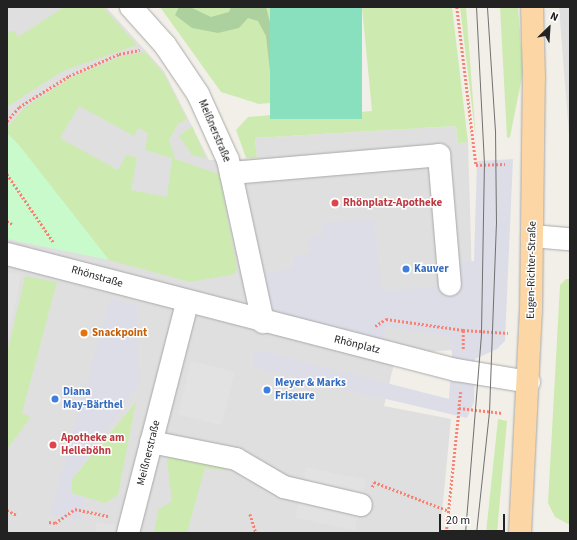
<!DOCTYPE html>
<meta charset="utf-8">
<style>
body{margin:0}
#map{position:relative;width:577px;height:540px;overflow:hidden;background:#f2efe9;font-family:"Source Sans 3",sans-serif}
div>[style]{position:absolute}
.residential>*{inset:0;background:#e0dfdf}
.grass>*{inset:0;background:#cdebb0}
.forest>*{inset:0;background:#add19e}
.park>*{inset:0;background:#c8facc}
.pitch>*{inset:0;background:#88e0be;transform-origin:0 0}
.parking>*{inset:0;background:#e2e2e2;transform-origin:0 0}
.plaza>*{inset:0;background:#dddde8}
.path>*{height:2.5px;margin-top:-1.25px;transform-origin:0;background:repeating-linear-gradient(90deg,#fa8072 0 2px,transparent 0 4px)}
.roads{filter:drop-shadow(0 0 1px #a9a9a9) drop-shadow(0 0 1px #a9a9a9)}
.minor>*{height:22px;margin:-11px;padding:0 11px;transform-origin:11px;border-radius:11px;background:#fff}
.major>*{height:22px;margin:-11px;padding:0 11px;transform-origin:11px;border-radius:11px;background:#fcd6a4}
.tram>*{height:1px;margin:-0.5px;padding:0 0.5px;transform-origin:0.5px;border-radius:0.5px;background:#707070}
.dots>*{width:11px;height:11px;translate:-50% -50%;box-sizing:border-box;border:2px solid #fff;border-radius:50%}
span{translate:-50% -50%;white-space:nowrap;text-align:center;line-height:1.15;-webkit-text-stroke:3px #fff;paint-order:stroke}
.street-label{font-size:11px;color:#222}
.health-label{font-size:11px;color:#be3a42;font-weight:700}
.left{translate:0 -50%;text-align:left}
.shop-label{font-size:11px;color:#366cbe;font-weight:700}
.food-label{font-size:11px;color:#c56008;font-weight:700}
.frame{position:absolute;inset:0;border:8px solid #222;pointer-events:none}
.north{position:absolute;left:529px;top:8px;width:40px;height:40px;-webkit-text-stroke:3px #fff;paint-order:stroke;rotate:25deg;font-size:11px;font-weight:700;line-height:16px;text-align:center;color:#222}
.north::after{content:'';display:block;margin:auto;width:14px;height:18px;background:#222;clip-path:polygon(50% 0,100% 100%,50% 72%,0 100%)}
.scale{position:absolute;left:439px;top:514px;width:66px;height:18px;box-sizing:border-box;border:2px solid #222;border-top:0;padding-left:5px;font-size:12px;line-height:14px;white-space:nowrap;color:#222;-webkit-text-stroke:3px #fff;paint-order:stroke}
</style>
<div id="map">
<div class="residential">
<i style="clip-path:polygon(7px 7px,106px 7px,164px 71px,209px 160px,257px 158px,255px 138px,456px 126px,458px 143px,468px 142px,474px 348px,396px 355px,384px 406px,451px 419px,440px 533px,7px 533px)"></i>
<i style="clip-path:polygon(559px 7px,570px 7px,570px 148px)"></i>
</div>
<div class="grass">
<i style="clip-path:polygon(64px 7px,103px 7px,137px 45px,63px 71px,7px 107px,7px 34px,14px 30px,18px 37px)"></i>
<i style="clip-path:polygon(160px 7px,270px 7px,281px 102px,259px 104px,221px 92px)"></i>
<i style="clip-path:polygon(362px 7px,452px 7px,468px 142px,458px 143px,456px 126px,255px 138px,257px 158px,246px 158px,236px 130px,248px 117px,283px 114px,284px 118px,372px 111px)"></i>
<i style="clip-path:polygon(460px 7px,466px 7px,476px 140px)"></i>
<i style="clip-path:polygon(500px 7px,518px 7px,523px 72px,510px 137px,507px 138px)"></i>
<i style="clip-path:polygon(evenodd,145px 52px,164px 74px,187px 119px,178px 124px,169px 140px,175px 159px,219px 174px,237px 268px,235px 274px,190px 282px,109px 260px,7px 134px,7px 128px,24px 108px,70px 78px,121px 56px,145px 52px,79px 106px,134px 136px,138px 128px,148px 133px,145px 150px,172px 158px,167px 197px,131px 190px,137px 158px,126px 155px,118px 170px,60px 138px,79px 106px)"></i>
<i style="clip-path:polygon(192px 126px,206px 158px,192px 155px,179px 136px)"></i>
<i style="clip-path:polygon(25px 276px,57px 282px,22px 413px,31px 417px,7px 449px,7px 354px)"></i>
<i style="clip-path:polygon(566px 279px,570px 279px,570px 525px,555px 517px,548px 503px,560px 285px)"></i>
<i style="clip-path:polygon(136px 402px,118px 495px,105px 503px,71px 493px,72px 479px)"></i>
<i style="clip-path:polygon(498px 419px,507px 421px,497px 533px,486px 533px)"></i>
<i style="clip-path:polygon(171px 452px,240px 471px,205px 468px,187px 533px,154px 533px,158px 510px,172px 501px,167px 460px)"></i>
</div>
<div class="forest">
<i style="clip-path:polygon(179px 7px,190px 7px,211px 17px,229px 12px,231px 7px,266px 7px,277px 49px,277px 90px,272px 89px,266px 36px,258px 21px,248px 18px,239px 28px,218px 33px,192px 28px,175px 15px)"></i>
</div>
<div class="park">
<i style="clip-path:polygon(7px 133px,19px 145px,109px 260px,7px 239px)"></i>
</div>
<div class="pitch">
<i style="left:270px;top:7px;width:92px;height:112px"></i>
</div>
<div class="parking">
<i style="clip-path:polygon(7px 272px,21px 275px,7px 342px)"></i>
<i style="left:191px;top:361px;width:45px;height:55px;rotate:14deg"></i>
<i style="left:306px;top:467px;width:61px;height:52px;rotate:12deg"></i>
<i style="clip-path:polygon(97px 523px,117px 525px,115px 533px,95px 533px)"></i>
</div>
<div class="plaza">
<i style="clip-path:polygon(513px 159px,505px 341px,497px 349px,475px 359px,474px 402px,467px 418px,254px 368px,254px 349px,449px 399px,452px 354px,449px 336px,386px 327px,383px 342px,280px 318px,271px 306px,266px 273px,294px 268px,293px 256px,310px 253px,308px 237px,323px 235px,322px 223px,374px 219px,381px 291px,458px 284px,458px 263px,474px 261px,477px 161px)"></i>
<i style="clip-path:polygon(110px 299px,137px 305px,139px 384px,72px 479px,72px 493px,85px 499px,81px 520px,50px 515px)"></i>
</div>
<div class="path">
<i style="left:457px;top:7px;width:159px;rotate:83.1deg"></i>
<i style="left:476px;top:165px;width:29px;rotate:-2deg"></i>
<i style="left:7px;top:121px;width:18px;rotate:-49deg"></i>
<i style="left:19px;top:107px;width:59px;rotate:-31.8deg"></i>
<i style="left:69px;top:76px;width:55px;rotate:-23.7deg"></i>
<i style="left:119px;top:54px;width:21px;rotate:-11deg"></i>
<i style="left:7px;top:174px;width:83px;rotate:55.7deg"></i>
<i style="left:7px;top:221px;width:6px;rotate:31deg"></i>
<i style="left:375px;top:326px;width:13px;rotate:-32deg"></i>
<i style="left:386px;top:319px;width:78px;rotate:8.1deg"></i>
<i style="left:463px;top:349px;width:19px;rotate:-90deg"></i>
<i style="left:463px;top:330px;width:45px;rotate:3.8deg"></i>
<i style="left:461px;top:392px;width:16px;rotate:97deg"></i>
<i style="left:459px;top:408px;width:44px;rotate:6.5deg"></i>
<i style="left:372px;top:487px;width:5px;rotate:-68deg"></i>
<i style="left:374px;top:482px;width:80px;rotate:21.1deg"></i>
<i style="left:7px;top:510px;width:11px;rotate:27deg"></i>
<i style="left:250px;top:514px;width:20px;rotate:72deg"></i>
<i style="left:49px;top:522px;width:6px;rotate:9deg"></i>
<i style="left:55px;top:523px;width:24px;rotate:-35deg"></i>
<i style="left:75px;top:509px;width:35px;rotate:12deg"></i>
<i style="left:446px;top:533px;width:126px;rotate:-84.1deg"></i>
</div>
<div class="roads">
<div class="minor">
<i style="left:131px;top:7px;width:51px;rotate:48.2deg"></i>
<i style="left:165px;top:45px;width:59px;rotate:56deg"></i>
<i style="left:198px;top:94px;width:72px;rotate:65.6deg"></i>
<i style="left:228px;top:160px;width:166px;rotate:77.8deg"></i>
<i style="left:231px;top:173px;width:209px;rotate:-4.9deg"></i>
<i style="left:439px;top:155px;width:130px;rotate:85.2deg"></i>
<i style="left:532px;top:236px;width:38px;rotate:5deg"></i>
<i style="left:7px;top:254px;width:464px;rotate:14.5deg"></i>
<i style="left:456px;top:370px;width:74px;rotate:9.3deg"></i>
<i style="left:151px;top:442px;width:87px;rotate:11.3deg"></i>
<i style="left:236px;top:459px;width:56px;rotate:30.3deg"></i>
<i style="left:284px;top:487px;width:79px;rotate:13.2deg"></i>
<i style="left:128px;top:533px;width:237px;rotate:-75.6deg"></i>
</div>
<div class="major">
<i style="left:520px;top:533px;width:221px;rotate:-87.2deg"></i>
<i style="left:531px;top:312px;width:234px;rotate:-89.3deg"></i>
<i style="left:534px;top:78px;width:71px;rotate:-91.6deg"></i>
</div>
</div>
<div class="tram">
<i style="left:465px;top:533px;width:202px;rotate:-85.4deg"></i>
<i style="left:481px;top:332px;width:168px;rotate:-89deg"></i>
<i style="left:484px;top:164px;width:157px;rotate:-92.9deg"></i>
<i style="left:476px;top:533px;width:122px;rotate:-83.9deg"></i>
<i style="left:489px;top:412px;width:188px;rotate:-87.9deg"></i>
<i style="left:496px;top:224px;width:93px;rotate:-90.6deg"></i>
<i style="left:495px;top:131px;width:124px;rotate:-93.7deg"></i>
</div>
<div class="dots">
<i style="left:335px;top:203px;background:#e0444e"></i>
<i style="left:406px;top:269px;background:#3f7fe0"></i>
<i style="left:84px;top:333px;background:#e8710a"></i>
<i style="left:267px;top:390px;background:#3f7fe0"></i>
<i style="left:55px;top:399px;background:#3f7fe0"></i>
<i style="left:53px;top:445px;background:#e0444e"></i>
</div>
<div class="street-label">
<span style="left:214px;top:131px;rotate:67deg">Meißnerstraße</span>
<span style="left:532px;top:270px;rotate:-89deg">Eugen-Richter-Straße</span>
<span style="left:97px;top:277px;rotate:16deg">Rhönstraße</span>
<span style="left:357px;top:345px;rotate:14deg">Rhönplatz</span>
<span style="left:149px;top:453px;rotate:-76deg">Meißnerstraße</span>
</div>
<div class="health-label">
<span class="left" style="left:343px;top:203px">Rhönplatz-Apotheke</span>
<span class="left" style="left:61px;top:445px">Apotheke am<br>Helleböhn</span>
</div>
<div class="shop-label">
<span class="left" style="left:414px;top:269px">Kauver</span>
<span class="left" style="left:275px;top:390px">Meyer &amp; Marks<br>Friseure</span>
<span class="left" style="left:63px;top:399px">Diana<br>May-Bärthel</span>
</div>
<div class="food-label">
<span class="left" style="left:92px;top:333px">Snackpoint</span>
</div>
<div class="frame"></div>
<div class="north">N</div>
<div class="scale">20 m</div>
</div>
